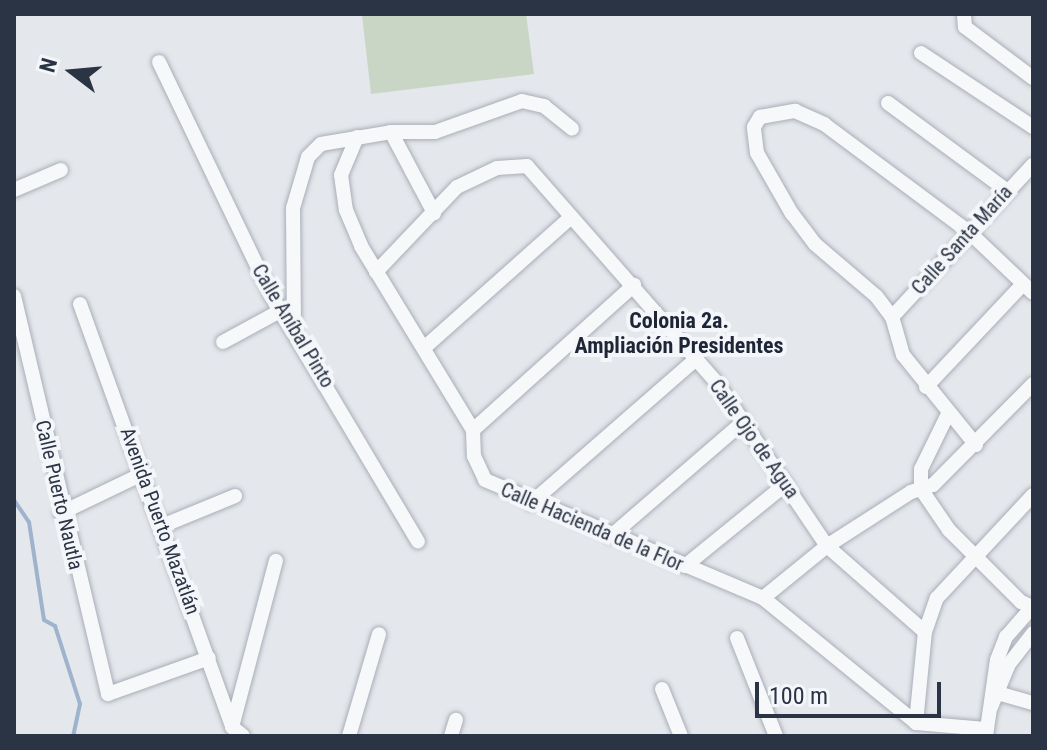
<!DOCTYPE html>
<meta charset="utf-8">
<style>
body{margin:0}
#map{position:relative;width:1047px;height:750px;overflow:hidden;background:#e4e7ec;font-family:"Roboto Condensed",sans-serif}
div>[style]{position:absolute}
.green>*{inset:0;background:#c9d6c5}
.stream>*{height:4px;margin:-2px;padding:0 2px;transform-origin:2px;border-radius:2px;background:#9fb4cc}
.roads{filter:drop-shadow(0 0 2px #a9aeb7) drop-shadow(0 0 2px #a9aeb7)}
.minor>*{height:14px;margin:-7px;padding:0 7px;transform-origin:7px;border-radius:7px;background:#f7f8fa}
span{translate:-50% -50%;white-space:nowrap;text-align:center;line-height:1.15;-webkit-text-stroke:8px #f4f6f9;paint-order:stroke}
.street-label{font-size:20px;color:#2b3445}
.neighbourhood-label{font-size:22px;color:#1d2536;font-weight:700}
.frame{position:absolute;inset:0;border:16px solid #2b3445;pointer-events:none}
.north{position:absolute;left:32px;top:32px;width:80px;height:80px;-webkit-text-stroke:6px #f4f6f9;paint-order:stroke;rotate:286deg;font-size:22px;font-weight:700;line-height:32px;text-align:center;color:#2b3445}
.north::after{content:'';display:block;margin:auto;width:28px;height:36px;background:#2b3445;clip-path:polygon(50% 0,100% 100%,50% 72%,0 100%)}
.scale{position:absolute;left:755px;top:682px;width:186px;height:36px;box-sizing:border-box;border:4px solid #2b3445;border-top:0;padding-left:10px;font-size:24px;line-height:28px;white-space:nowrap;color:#2b3445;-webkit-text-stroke:6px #f4f6f9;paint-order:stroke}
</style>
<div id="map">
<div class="green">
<i style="clip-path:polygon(526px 14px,534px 74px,371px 94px,362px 15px)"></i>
</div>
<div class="stream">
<i style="left:14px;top:500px;width:27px;rotate:56deg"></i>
<i style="left:29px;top:522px;width:99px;rotate:81.3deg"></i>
<i style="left:44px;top:620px;width:13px;rotate:29deg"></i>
<i style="left:55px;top:626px;width:82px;rotate:72.2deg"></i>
<i style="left:80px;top:704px;width:33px;rotate:102deg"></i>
</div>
<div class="roads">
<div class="minor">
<i style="left:964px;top:14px;width:13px;rotate:86deg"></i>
<i style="left:965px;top:27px;width:85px;rotate:36.9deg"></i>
<i style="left:921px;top:53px;width:134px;rotate:33.5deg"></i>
<i style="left:159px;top:62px;width:259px;rotate:64.3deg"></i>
<i style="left:271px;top:295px;width:287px;rotate:59.2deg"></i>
<i style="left:888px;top:103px;width:147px;rotate:36.4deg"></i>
<i style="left:391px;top:132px;width:92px;rotate:62deg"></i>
<i style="left:357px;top:137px;width:41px;rotate:112.8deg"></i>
<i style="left:341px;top:175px;width:35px;rotate:82deg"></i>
<i style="left:346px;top:210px;width:39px;rotate:67deg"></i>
<i style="left:361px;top:246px;width:215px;rotate:58.7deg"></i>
<i style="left:473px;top:430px;width:26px;rotate:88deg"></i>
<i style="left:474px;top:456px;width:26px;rotate:65deg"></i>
<i style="left:485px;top:480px;width:302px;rotate:23deg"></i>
<i style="left:763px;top:598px;width:198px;rotate:39.2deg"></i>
<i style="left:916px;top:723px;width:70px;rotate:4.9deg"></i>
<i style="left:14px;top:190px;width:51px;rotate:-23.1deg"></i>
<i style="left:376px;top:272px;width:117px;rotate:-46.4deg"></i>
<i style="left:457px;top:187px;width:44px;rotate:-25.4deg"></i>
<i style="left:497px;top:168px;width:30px;rotate:-4deg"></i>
<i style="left:527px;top:166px;width:288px;rotate:48.8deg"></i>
<i style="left:717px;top:383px;width:197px;rotate:56deg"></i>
<i style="left:827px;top:546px;width:130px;rotate:41.3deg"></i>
<i style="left:14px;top:296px;width:409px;rotate:76.7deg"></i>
<i style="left:108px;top:694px;width:107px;rotate:-19.6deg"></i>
<i style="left:80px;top:304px;width:449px;rotate:70.2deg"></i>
<i style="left:232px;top:727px;width:14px;rotate:39deg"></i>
<i style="left:892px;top:317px;width:207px;rotate:-47.2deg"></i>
<i style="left:294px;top:327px;width:119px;rotate:-90.5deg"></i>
<i style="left:293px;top:208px;width:53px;rotate:-73.6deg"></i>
<i style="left:308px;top:157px;width:18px;rotate:-45deg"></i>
<i style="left:321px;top:144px;width:71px;rotate:-9.7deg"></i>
<i style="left:391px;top:132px;width:44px"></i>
<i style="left:435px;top:132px;width:92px;rotate:-19.6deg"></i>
<i style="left:522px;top:101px;width:23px;rotate:13deg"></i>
<i style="left:544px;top:106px;width:36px;rotate:39deg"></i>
<i style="left:223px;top:342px;width:67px;rotate:-28.5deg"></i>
<i style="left:424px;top:348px;width:194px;rotate:-41.7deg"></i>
<i style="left:926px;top:387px;width:141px;rotate:-46.7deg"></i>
<i style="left:947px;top:416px;width:59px;rotate:116.1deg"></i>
<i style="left:921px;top:469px;width:20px;rotate:90deg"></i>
<i style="left:921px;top:489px;width:50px;rotate:55.7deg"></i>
<i style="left:949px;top:530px;width:102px;rotate:45deg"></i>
<i style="left:1021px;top:602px;width:13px;rotate:23deg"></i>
<i style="left:473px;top:430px;width:217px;rotate:-42deg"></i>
<i style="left:976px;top:445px;width:116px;rotate:-129deg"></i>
<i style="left:903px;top:355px;width:40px;rotate:-106deg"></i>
<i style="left:892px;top:317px;width:26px;rotate:-127deg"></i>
<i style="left:876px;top:296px;width:80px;rotate:-139.6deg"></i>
<i style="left:815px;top:244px;width:38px;rotate:-127deg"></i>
<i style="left:792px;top:214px;width:70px;rotate:-119.8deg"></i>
<i style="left:757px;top:153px;width:26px;rotate:-97deg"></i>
<i style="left:754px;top:127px;width:12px;rotate:-59deg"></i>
<i style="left:760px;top:117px;width:36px;rotate:-10deg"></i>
<i style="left:795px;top:111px;width:32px;rotate:24deg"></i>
<i style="left:824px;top:124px;width:181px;rotate:36.7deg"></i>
<i style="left:969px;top:232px;width:88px;rotate:43.6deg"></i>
<i style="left:531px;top:503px;width:219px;rotate:-41.1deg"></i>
<i style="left:61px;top:513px;width:92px;rotate:-25.7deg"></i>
<i style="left:162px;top:526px;width:79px;rotate:-22.3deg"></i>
<i style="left:611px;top:536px;width:176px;rotate:-40.8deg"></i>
<i style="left:685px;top:566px;width:130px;rotate:-39.1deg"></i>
<i style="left:763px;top:598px;width:82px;rotate:-39.1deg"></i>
<i style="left:827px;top:546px;width:100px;rotate:-32.7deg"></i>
<i style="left:911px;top:492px;width:23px;rotate:-18deg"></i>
<i style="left:933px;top:485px;width:142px;rotate:-45.3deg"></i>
<i style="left:737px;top:638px;width:105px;rotate:68.3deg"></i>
<i style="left:662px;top:689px;width:51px;rotate:68deg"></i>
<i style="left:994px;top:692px;width:41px;rotate:15.8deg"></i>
<i style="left:991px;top:707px;width:47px;rotate:-67.3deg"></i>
<i style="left:1009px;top:664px;width:39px;rotate:-52deg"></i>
<i style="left:916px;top:723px;width:91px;rotate:-84.4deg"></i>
<i style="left:925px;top:632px;width:36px;rotate:-71deg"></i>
<i style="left:937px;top:598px;width:141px;rotate:-47deg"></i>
<i style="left:232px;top:727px;width:172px;rotate:-75.2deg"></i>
<i style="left:349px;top:736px;width:106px;rotate:-73.6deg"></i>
<i style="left:451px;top:736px;width:17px;rotate:-73deg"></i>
<i style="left:986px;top:736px;width:77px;rotate:-81.8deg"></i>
<i style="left:997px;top:660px;width:25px;rotate:-69deg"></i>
<i style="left:1006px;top:637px;width:41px;rotate:-48.9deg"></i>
</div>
</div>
<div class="street-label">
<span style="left:962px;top:240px;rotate:-48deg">Calle Santa María</span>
<span style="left:293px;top:326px;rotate:59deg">Calle Aníbal Pinto</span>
<span style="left:754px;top:439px;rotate:55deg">Calle Ojo de Agua</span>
<span style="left:59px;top:495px;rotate:77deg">Calle Puerto Nautla</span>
<span style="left:160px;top:521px;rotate:70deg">Avenida Puerto Mazatlán</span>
<span style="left:592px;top:527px;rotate:23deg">Calle Hacienda de la Flor</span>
</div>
<div class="neighbourhood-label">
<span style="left:679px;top:333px">Colonia 2a.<br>Ampliación Presidentes</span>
</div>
<div class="frame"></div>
<div class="north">N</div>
<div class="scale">100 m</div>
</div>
